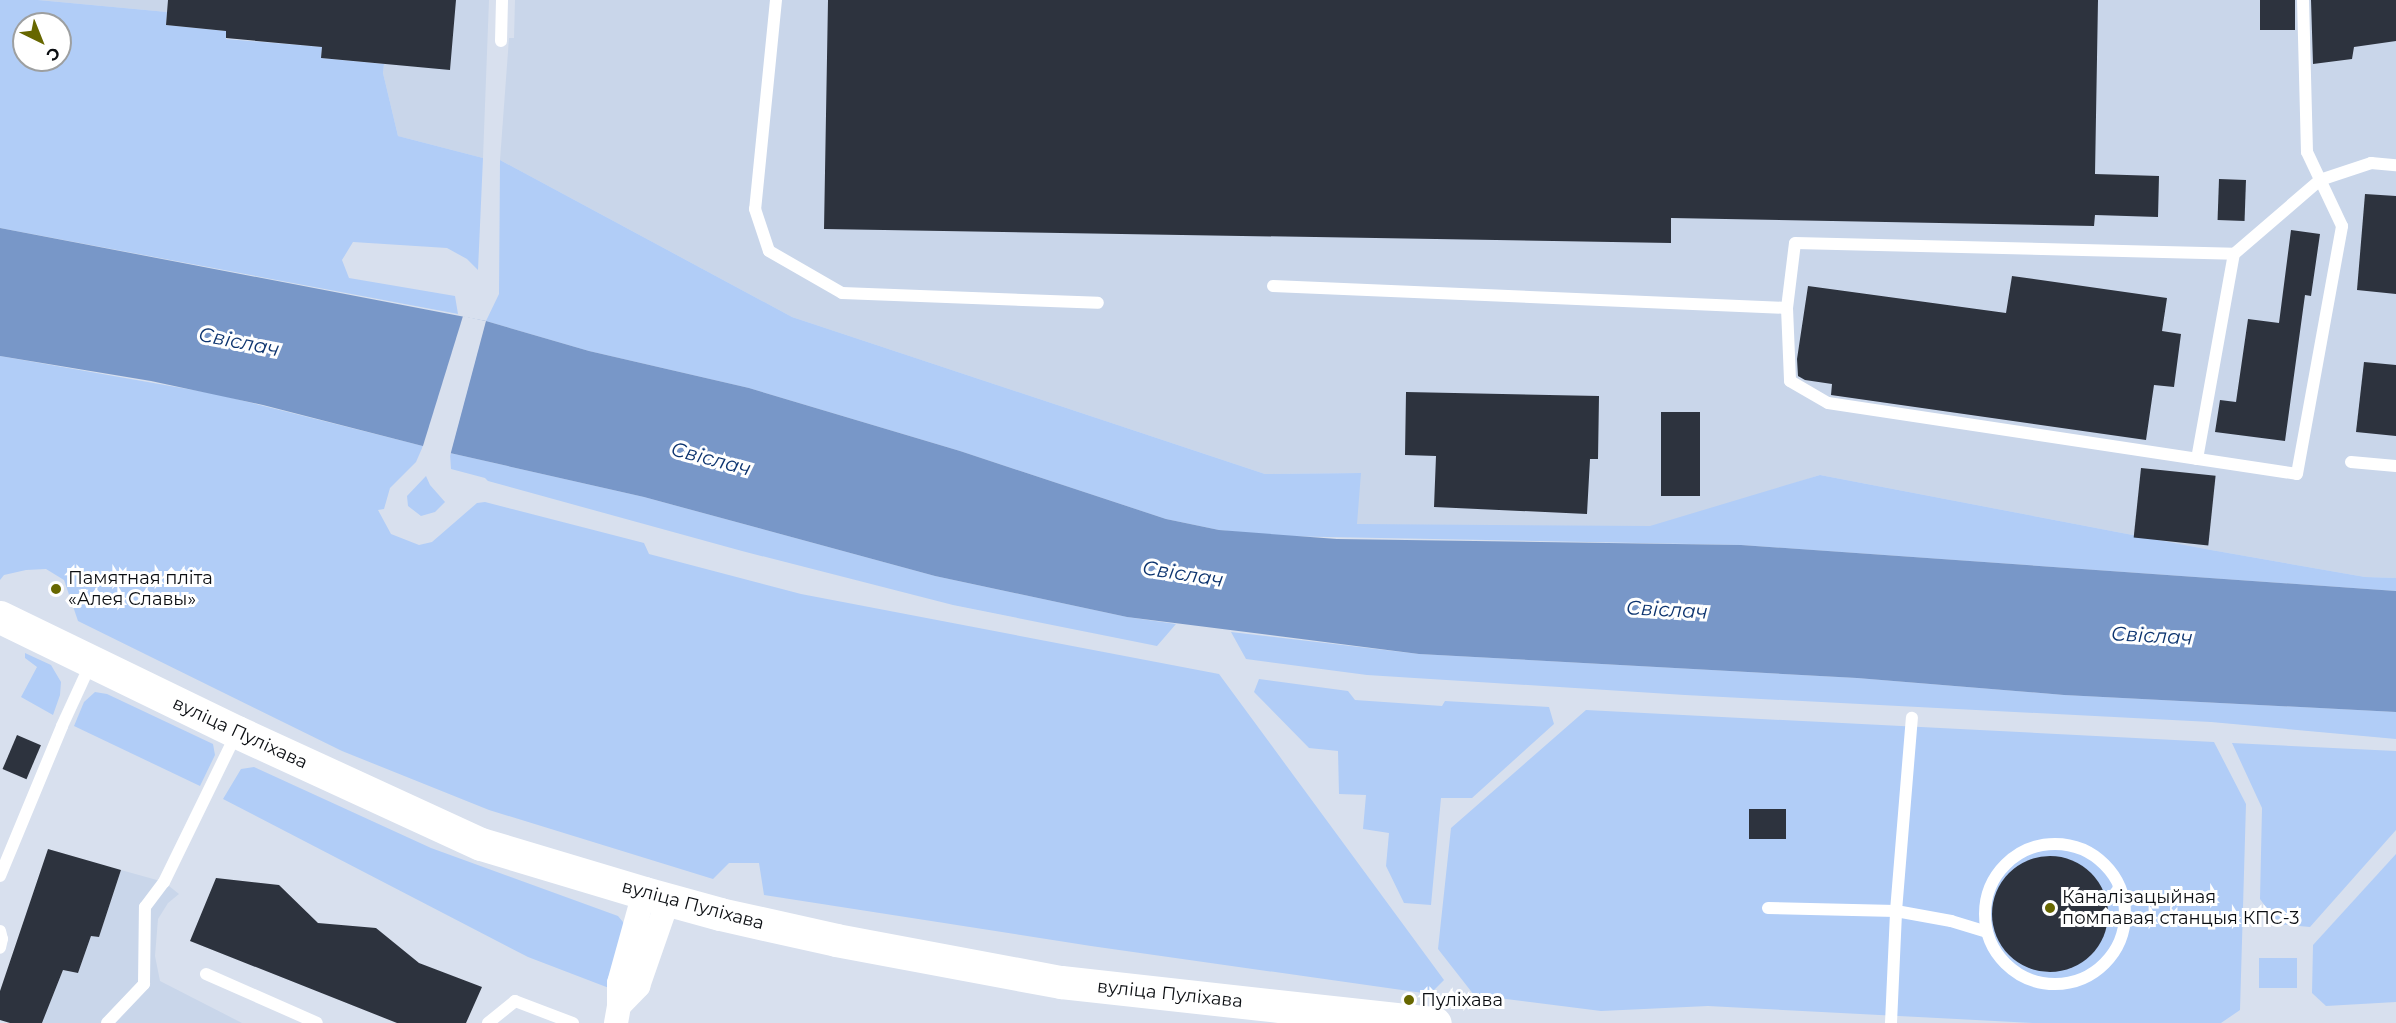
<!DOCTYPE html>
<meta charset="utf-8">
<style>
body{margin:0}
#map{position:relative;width:2396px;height:1023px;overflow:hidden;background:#d8e0ee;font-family:Montserrat,sans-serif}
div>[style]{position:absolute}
.built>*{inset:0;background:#c9d6ea}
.green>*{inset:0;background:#b1cdf7;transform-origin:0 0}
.water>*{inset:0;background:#7897c8}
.pier>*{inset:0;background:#d8e0ee}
.building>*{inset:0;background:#2d333e;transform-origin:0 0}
.round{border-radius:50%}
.lane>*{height:12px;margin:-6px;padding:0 6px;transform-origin:6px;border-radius:6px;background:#fff}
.lane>.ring{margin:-6px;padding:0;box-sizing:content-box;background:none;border:12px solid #fff;border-radius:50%}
.street>*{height:24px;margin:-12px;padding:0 12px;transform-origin:12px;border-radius:12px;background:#fff}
.secondary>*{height:33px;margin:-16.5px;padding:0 16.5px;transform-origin:16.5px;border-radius:16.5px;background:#fff}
.dots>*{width:16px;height:16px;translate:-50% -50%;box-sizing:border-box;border:3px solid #fff;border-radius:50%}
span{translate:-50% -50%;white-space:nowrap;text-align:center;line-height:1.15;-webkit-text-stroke:6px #fff;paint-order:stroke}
.poi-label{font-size:18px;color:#0b0e12}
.left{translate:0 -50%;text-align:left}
.street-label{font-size:18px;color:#0b0e12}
.water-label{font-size:20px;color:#0d346f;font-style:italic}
.north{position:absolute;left:12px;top:12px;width:60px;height:60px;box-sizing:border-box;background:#fff;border:2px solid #9d9fa0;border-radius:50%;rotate:137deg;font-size:16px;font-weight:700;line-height:24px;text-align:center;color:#0b0e12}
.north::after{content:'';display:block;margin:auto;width:21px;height:27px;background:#676700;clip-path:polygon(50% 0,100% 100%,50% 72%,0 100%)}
</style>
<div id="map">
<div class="built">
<i style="clip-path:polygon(38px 0,489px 0,483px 158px,398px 136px,383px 73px,384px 64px,321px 58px,321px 47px,226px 38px,226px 31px,166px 25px,167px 12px)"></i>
<i style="clip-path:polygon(515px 0,2396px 0,2396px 578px,2365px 577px,2211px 550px,1820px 475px,1657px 526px,1361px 526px,1356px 524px,1360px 473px,1265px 474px,792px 317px,500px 160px,509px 38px,514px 38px)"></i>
<i style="clip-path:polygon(121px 870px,164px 882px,179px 894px,168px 903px,158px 919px,155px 956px,160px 981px,242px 1023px,42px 1023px,63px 970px,78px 973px,91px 936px,99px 937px)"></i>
</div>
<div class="green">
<i style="clip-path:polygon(evenodd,0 0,38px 0,167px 12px,166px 25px,226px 31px,226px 39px,322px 47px,321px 58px,384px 64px,383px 73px,398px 136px,483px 158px,478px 270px,467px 259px,447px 248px,353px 242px,342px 260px,349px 278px,455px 296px,458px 314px,0 228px,0 0,24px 24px,60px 24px,60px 60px,24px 60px,24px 24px)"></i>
<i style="clip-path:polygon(500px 160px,792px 317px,1265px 474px,1361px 473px,1357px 524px,1650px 526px,1820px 475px,2211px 550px,2365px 577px,2396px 578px,2396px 591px,1741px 545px,1275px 536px,1219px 530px,1166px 519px,960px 451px,749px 388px,589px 351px,486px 321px,499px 294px)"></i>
<i style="clip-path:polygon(0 356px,216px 394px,423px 446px,416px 462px,390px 488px,384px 509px,378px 510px,391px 534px,419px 545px,432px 542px,477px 503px,485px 502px,644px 543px,649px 554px,801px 594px,1219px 674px,1444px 980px,1430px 994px,1091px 946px,764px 895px,759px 863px,729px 863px,713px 879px,489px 810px,342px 751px,78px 621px,64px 580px,46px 569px,26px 570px,4px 575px,0 580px)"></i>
<i style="clip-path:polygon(450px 453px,644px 497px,935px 576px,1127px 617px,1176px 624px,1157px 646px,953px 605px,742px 551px,488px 481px,485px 478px,451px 469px)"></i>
<i style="clip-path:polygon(426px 476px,430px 485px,445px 502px,435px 512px,421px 516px,408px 506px,407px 496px)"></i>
<i style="clip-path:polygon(1231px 632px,1419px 654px,1857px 678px,2064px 695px,2396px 712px,2396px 739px,2211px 722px,1685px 695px,1367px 675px,1246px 659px)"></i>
<i style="clip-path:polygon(25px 653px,51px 665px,61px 682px,60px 695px,53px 715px,21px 697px,37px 667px,25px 658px)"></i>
<i style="clip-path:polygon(1259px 679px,1348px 691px,1355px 700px,1442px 706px,1445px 701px,1549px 707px,1554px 724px,1472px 798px,1441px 798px,1431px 905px,1404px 903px,1386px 866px,1389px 833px,1363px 829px,1366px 795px,1339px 794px,1338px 751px,1309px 748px,1254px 692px)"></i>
<i style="clip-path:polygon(95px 692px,107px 694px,213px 744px,215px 755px,200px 786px,74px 726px,84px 702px)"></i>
<i style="clip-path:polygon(1586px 710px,2214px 742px,2246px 804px,2240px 1010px,2221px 1023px,2033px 1023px,1708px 1006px,1601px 1011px,1474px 995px,1438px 949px,1451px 828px)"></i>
<i style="clip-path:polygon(2232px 743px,2396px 751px,2396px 830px,2310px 927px,2278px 924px,2260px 899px,2262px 808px)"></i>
<i style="clip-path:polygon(254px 767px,431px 848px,618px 916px,623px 922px,625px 935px,609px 988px,528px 957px,223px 799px,241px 769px)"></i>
<i style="clip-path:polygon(2396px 854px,2396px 1002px,2326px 1006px,2312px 993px,2313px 945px)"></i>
<i style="left:2259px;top:958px;width:38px;height:30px"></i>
</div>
<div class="water">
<i style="clip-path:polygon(0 228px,486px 321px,589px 351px,749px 388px,960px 451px,1166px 519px,1219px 530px,1337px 539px,1741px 545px,2396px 591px,2396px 712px,2064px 695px,1857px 678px,1419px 654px,1127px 617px,935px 576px,644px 497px,450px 453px,263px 405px,151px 381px,0 356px)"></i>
</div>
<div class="pier">
<i style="clip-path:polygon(463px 316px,486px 321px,450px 456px,422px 449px)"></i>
</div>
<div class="building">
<i style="clip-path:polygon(168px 0,456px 0,450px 70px,321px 58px,322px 47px,226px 38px,226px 31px,166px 25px)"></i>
<i style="clip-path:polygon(828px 0,2098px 0,2095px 174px,2159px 176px,2158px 217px,2095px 215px,2094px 226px,1671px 218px,1671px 243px,824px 229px)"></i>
<i style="left:2260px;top:0;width:35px;height:30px"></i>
<i style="clip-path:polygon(2311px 0,2396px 0,2396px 41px,2354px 47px,2352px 59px,2313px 64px)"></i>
<i style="left:2219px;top:179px;width:27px;height:41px;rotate:2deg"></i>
<i style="clip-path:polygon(2365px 194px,2396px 196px,2396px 294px,2357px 290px)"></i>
<i style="clip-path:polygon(2291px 230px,2320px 234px,2311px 296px,2305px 295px,2285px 441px,2215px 432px,2220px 400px,2236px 402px,2248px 319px,2279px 323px)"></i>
<i style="clip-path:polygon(2012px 276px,2167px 298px,2162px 331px,2181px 334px,2174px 387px,2154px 385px,2146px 440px,1831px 395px,1832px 384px,1805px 380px,1798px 376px,1797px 359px,1808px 286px,2006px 313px)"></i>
<i style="clip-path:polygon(2364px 362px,2396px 365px,2396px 436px,2356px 432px)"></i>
<i style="clip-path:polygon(1406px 392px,1599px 396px,1598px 459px,1590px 459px,1587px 514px,1434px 507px,1436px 456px,1405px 455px)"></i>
<i style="left:1661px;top:412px;width:39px;height:84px"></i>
<i style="left:2141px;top:468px;width:75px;height:70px;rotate:6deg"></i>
<i style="left:17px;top:735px;width:26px;height:37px;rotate:23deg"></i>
<i style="left:1749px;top:809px;width:37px;height:30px"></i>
<i style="clip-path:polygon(48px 849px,121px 870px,99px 937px,91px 936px,78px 973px,63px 970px,42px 1023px,10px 1023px,0 1020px,0 991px)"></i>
<i class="round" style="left:1992px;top:856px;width:116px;height:116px"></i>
<i style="clip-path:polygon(216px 878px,279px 885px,318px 923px,376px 928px,419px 963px,482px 987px,466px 1023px,397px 1023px,190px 941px)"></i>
</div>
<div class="lane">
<i style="left:776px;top:0;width:210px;rotate:95.7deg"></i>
<i style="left:755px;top:209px;width:44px;rotate:71.6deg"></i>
<i style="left:769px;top:251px;width:84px;rotate:29.9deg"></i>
<i style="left:842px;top:293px;width:256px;rotate:2.2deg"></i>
<i style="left:501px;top:41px;width:41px;rotate:-88.6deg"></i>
<i style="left:1273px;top:286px;width:514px;rotate:2.45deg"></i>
<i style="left:1787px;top:308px;width:73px;rotate:87.6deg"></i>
<i style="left:1790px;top:381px;width:44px;rotate:30.1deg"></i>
<i style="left:1828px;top:403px;width:474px;rotate:8.6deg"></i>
<i style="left:2297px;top:474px;width:252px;rotate:-79.7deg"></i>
<i style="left:2342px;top:226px;width:82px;rotate:-115.3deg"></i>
<i style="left:2307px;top:152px;width:152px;rotate:-91.5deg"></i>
<i style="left:1787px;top:308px;width:65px;rotate:-83deg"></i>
<i style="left:1795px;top:243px;width:439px;rotate:1.4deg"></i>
<i style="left:2234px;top:254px;width:113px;rotate:-40.7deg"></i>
<i style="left:2320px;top:180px;width:54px;rotate:-18.4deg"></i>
<i style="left:2371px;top:163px;width:25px;rotate:5deg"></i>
<i style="left:2197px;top:459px;width:208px;rotate:-79.8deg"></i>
<i style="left:2351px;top:462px;width:45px;rotate:5.1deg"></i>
<i class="ring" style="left:1985px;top:844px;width:128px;height:128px"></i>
<i style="left:0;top:876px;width:162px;rotate:-67.5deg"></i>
<i style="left:62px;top:726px;width:69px;rotate:-65.3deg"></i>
<i style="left:1768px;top:908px;width:128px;rotate:1.3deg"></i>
<i style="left:1896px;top:911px;width:56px;rotate:10.3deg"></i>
<i style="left:1951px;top:921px;width:37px;rotate:17deg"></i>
<i style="left:0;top:931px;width:8px;rotate:76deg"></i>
<i style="left:2px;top:939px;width:9px;rotate:103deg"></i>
<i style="left:206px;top:974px;width:121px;rotate:23.8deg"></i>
<i style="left:107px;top:1023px;width:54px;rotate:-46.5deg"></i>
<i style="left:144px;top:984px;width:77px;rotate:-89.3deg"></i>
<i style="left:145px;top:907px;width:31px;rotate:-53deg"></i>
<i style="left:164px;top:882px;width:167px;rotate:-64deg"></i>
<i style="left:488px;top:1023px;width:35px;rotate:-39deg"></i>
<i style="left:515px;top:1001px;width:62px;rotate:20.8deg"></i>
<i style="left:1891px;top:1023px;width:112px;rotate:-87.4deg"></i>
<i style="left:1896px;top:911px;width:194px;rotate:-85.3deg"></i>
</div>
<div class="street">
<i style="left:619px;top:1006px;width:28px;rotate:-46deg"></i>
<i style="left:638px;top:986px;width:91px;rotate:-70.8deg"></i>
<i style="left:616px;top:1023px;width:17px;rotate:-80deg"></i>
<i style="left:619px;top:1006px;width:23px;rotate:-90deg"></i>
<i style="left:619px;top:983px;width:93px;rotate:-74.5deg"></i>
</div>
<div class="secondary">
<i style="left:0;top:617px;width:263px;rotate:25.9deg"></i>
<i style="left:237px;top:732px;width:268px;rotate:24.7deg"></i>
<i style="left:481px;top:844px;width:170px;rotate:16.7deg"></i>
<i style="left:644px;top:893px;width:79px;rotate:15.4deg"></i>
<i style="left:720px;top:914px;width:119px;rotate:12.6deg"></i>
<i style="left:836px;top:940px;width:229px;rotate:10.6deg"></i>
<i style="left:1061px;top:982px;width:376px;rotate:6.3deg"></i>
</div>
<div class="dots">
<i style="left:56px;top:589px;background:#676700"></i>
<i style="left:2050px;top:908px;background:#676700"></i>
<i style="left:1409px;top:1000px;background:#676700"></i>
</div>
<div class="poi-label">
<span class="left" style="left:68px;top:589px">Памятная пліта<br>«Алея Славы»</span>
<span class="left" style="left:2062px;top:908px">Каналізацыйная<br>помпавая станцыя КПС-3</span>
<span class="left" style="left:1421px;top:1000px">Пуліхава</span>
</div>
<div class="street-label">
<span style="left:240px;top:733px;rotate:25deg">вуліца Пуліхава</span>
<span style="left:693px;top:905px;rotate:15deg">вуліца Пуліхава</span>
<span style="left:1170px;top:994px;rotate:6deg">вуліца Пуліхава</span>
</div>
<div class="water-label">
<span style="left:239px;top:342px;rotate:11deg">Свіслач</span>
<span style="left:711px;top:459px;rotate:15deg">Свіслач</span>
<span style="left:1183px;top:574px;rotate:9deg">Свіслач</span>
<span style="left:1667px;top:610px;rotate:3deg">Свіслач</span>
<span style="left:2152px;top:636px;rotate:3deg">Свіслач</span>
</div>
<div class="north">С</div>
</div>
